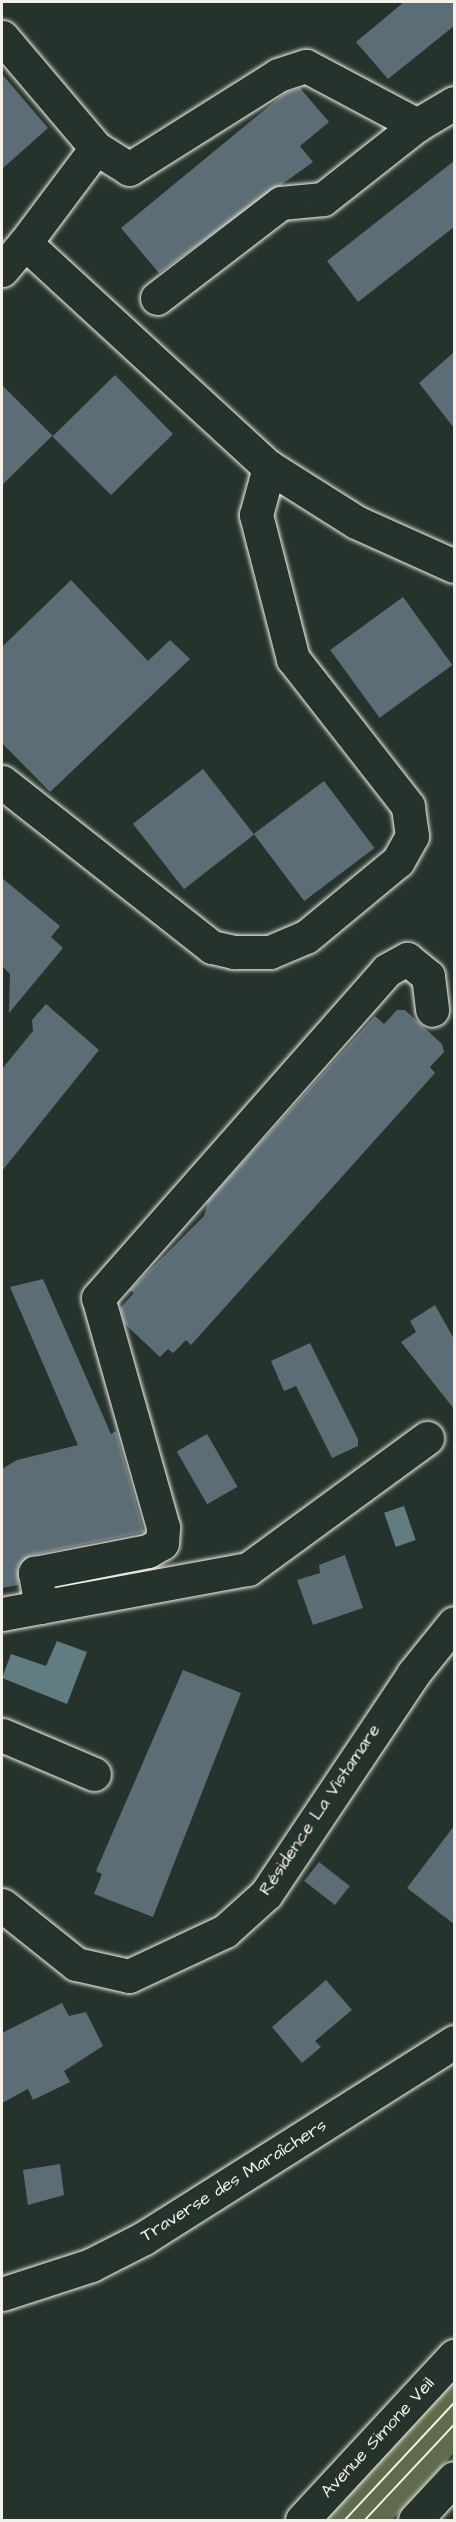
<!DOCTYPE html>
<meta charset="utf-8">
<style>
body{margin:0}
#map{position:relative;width:456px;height:2522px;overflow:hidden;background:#26332d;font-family:"Architects Daughter",sans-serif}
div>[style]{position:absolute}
.green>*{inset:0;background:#5e6b4c}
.water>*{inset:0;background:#617d81;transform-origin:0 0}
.building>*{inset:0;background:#5d6d76;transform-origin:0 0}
.roads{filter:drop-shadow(0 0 2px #f4f1e8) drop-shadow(0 0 2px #f4f1e8)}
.minor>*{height:33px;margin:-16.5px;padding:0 16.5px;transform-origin:16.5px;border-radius:16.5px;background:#26332d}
.major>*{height:33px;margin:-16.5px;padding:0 16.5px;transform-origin:16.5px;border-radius:16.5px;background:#26332d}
.tram>*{height:1.5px;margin:-0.75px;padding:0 0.75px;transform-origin:0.75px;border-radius:0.75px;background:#f4f1e8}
span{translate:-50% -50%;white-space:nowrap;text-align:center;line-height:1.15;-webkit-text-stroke:4.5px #26332d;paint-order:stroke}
.street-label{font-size:18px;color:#f4f1e8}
.frame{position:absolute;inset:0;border:3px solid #f4f1e8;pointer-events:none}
</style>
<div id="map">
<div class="green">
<i style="clip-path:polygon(454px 2376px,454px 2453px,392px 2520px,319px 2520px)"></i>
</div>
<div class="water">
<i style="left:404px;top:1506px;width:36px;height:21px;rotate:71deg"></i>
<i style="clip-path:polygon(57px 1641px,87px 1652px,67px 1704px,2px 1678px,11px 1654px,46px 1666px)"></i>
</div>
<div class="building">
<i style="clip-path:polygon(404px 2px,454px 2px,454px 26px,388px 79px,356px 42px)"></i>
<i style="clip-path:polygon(2px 74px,48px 128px,2px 169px)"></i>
<i style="clip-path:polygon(300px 88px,329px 122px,300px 146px,313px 162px,159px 273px,121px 228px,285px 93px)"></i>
<i style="clip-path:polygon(454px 161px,454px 227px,358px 302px,327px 261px)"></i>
<i style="clip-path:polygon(454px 352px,454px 428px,419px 383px)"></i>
<i style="clip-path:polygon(115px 375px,173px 434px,111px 495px,52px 436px,2px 485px,2px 385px,53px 436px)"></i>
<i style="clip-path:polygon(71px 580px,148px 661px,170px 640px,190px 659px,50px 792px,2px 743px,2px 647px)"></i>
<i style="left:403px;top:597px;width:84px;height:90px;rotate:54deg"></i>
<i style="left:203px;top:769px;width:83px;height:89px;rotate:52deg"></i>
<i style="left:324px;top:781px;width:84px;height:88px;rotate:53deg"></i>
<i style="clip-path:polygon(2px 878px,60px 926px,51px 937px,63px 948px,9px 1013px,10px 974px,2px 966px)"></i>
<i style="clip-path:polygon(46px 1004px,99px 1050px,2px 1171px,2px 1069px,33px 1031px,32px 1020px)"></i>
<i style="clip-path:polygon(397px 1010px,405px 1010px,442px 1044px,444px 1052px,430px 1067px,435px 1073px,191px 1345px,186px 1340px,173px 1353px,168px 1349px,160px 1357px,125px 1324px,120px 1308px,134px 1293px,130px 1290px,204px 1216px,208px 1201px,375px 1016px,384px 1024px)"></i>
<i style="clip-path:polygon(43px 1279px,111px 1434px,116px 1431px,144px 1532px,31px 1555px,18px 1566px,18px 1585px,2px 1588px,2px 1469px,17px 1460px,78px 1445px,10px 1287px)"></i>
<i style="clip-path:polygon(435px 1305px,454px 1339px,454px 1409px,401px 1342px,416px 1332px,410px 1321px)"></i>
<i style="clip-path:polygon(310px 1343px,358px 1439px,358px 1446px,332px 1458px,296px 1386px,284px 1391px,271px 1361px)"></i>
<i style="left:207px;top:1434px;width:61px;height:35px;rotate:60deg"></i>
<i style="clip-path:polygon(345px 1555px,363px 1608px,313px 1625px,297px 1580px,320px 1573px,319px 1565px)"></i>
<i style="clip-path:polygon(183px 1670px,241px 1693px,153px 1917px,94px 1894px,102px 1874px,96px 1871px)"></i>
<i style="clip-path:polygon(454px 1826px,454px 1924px,407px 1888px)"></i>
<i style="left:319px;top:1862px;width:39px;height:24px;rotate:38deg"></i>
<i style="clip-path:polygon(326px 1980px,352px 2010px,315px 2041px,321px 2047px,302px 2063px,272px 2027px)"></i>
<i style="clip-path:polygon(62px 2003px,69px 2016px,86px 2012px,103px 2046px,64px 2071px,70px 2082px,33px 2100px,28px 2089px,2px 2103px,2px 2033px)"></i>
<i style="clip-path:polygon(60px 2164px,64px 2195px,28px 2205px,23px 2170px)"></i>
</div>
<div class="roads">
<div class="minor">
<i style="left:2px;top:37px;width:145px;rotate:49.7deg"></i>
<i style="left:96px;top:148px;width:39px;rotate:32deg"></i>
<i style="left:129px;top:169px;width:176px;rotate:-32.2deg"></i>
<i style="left:278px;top:75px;width:29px;rotate:-18deg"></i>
<i style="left:306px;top:66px;width:126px;rotate:28deg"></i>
<i style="left:417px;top:125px;width:43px;rotate:-30.7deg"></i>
<i style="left:96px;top:148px;width:119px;rotate:126.8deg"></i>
<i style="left:25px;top:243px;width:331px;rotate:42.6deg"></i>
<i style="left:269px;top:467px;width:103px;rotate:32.3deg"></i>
<i style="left:356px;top:522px;width:107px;rotate:24.2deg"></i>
<i style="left:2px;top:270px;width:35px;rotate:-50deg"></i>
<i style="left:157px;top:298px;width:156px;rotate:-37.5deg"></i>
<i style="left:281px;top:203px;width:42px;rotate:-5.4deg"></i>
<i style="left:323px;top:199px;width:120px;rotate:-38.2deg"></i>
<i style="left:2px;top:782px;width:267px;rotate:38.2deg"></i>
<i style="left:212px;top:947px;width:23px;rotate:13deg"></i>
<i style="left:234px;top:952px;width:36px"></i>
<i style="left:270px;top:952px;width:39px;rotate:-23deg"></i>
<i style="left:306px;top:937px;width:119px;rotate:-39.6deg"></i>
<i style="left:398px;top:861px;width:29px;rotate:-61deg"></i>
<i style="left:412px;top:836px;width:30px;rotate:-98deg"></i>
<i style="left:408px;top:806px;width:187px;rotate:-128deg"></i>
<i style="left:293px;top:659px;width:149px;rotate:-104.4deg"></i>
<i style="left:256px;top:515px;width:50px;rotate:-74.8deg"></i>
<i style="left:41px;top:1607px;width:35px;rotate:-100deg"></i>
<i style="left:35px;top:1573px;width:115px;rotate:-11deg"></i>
<i style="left:148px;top:1551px;width:16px;rotate:-30deg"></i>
<i style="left:162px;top:1543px;width:16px;rotate:-86deg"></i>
<i style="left:163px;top:1527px;width:238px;rotate:-105.8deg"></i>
<i style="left:98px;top:1298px;width:437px;rotate:-48.6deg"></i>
<i style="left:387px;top:970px;width:23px;rotate:-29deg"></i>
<i style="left:407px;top:959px;width:27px;rotate:39deg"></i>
<i style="left:428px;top:976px;width:34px;rotate:83deg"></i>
<i style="left:2px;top:1614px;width:250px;rotate:-10.4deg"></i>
<i style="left:248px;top:1569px;width:222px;rotate:-36.2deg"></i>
<i style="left:2px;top:1735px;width:100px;rotate:23deg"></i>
<i style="left:2px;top:1905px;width:95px;rotate:38.6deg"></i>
<i style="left:76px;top:1964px;width:54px;rotate:12.8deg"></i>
<i style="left:129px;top:1976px;width:106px;rotate:-25.1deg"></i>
<i style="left:225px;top:1931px;width:55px;rotate:-42.1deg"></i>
<i style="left:266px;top:1894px;width:265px;rotate:-56.2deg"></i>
<i style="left:413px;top:1674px;width:65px;rotate:-51.2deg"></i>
<i style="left:2px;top:2294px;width:94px;rotate:-18deg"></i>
<i style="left:91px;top:2265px;width:59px;rotate:-27deg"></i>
<i style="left:144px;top:2238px;width:367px;rotate:-32.3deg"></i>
</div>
<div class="major">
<i style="left:302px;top:2520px;width:224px;rotate:-47.2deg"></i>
<i style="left:415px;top:2520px;width:57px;rotate:-47.1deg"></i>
</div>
</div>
<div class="tram">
<i style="left:345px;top:2520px;width:160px;rotate:-47deg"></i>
<i style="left:365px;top:2520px;width:130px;rotate:-46.9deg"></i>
</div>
<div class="street-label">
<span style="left:320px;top:1810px;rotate:-56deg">Résidence La Vistamare</span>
<span style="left:234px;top:2181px;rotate:-32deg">Traverse des Maraîchers</span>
<span style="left:378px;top:2438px;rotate:-47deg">Avenue Simone Veil</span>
</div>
<div class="frame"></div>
</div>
